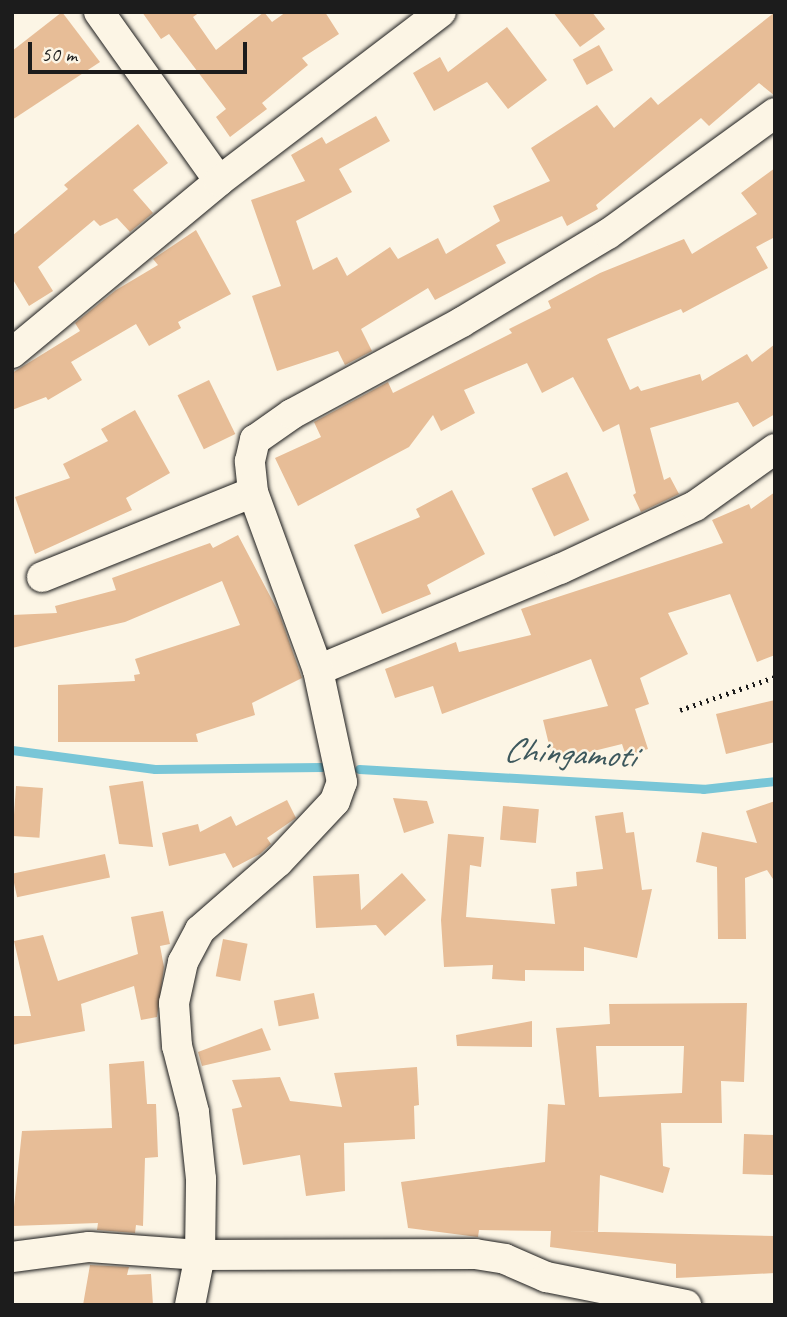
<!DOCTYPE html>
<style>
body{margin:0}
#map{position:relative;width:787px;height:1317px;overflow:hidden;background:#fcf5e5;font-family:Caveat,sans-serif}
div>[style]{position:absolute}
.stream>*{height:9px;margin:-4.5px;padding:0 4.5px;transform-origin:4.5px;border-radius:4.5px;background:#79c6d7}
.building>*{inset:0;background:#e7bd97;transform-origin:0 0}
.path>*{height:4.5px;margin-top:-2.25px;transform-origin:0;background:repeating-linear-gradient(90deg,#1c1c1c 0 2px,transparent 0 7px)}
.roads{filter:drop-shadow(0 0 2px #1c1c1c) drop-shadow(0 0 2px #1c1c1c)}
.minor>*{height:30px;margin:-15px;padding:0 15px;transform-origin:15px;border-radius:15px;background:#fcf5e5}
span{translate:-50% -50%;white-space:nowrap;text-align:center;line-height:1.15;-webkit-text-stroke:5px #fcf5e5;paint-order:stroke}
.water-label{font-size:35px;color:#3d585d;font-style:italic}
.frame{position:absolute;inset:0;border:14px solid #1c1c1c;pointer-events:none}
.scale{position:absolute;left:28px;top:42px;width:219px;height:32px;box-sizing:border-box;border:4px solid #1c1c1c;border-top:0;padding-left:9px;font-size:21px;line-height:24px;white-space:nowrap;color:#1c1c1c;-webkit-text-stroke:5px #fcf5e5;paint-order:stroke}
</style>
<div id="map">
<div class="stream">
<i style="left:12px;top:750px;width:144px;rotate:7.6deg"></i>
<i style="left:155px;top:769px;width:167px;rotate:-0.7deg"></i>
<i style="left:359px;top:769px;width:345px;rotate:3.3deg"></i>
<i style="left:703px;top:789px;width:72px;rotate:-6.3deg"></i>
</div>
<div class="building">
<i style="clip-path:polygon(62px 12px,100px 62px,12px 120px,12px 51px)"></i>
<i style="clip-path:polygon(142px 12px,200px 12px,193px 17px,216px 50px,264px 12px,272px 22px,286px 12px,325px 12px,339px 34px,302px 58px,308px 65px,262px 103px,267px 109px,230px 137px,216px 117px,226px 109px,169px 34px,161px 39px)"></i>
<i style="clip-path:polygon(553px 12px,592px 12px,605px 29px,580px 47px)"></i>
<i style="clip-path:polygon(775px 12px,775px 96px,759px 83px,709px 126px,701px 118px,596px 205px,598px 209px,567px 226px,562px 216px,496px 245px,506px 263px,435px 300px,428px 288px,361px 329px,372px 351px,345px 365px,338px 351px,277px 371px,252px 296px,281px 286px,251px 200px,305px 181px,291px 155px,322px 137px,326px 144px,376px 116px,390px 141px,339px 169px,352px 192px,296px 221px,313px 270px,337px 257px,347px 276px,390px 247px,398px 259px,438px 238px,446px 254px,500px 221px,493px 206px,550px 181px,531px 148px,597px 105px,614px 128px,651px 97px,658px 105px)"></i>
<i style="clip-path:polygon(507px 27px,547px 80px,508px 109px,487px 82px,434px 111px,413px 73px,440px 57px,448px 72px)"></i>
<i style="left:599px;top:45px;width:29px;height:30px;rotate:61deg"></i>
<i style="clip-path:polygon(138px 124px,168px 163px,133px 190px,153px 213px,130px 232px,117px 218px,100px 226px,94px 220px,38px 267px,53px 291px,29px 306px,12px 278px,12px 236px,68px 189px,64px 185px)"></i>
<i style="clip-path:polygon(775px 168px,775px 237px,756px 247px,768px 268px,683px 313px,681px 309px,607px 339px,630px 390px,638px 386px,641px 391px,700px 374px,702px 381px,747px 354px,752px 362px,775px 344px,775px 414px,753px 427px,738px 402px,650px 428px,664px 480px,670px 477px,679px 494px,641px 512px,633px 495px,636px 493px,619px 424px,603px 432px,573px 377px,542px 393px,527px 363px,464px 390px,475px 413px,441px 431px,433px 415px,409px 447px,298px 506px,275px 458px,321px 437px,314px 422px,388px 382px,393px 393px,512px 333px,509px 329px,551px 308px,548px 301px,600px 273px,684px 239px,692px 254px,757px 214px,741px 193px)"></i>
<i style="clip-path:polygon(196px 230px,231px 294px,178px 322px,181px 328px,149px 346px,136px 324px,71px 362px,82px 380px,48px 400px,46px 397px,12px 410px,12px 373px,80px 331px,75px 323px,116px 290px,158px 265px,153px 259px)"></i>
<i style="left:209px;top:380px;width:60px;height:35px;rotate:64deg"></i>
<i style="clip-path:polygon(135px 410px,170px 473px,126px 498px,132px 510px,35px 554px,15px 497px,70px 478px,63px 464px,108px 441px,101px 429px)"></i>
<i style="left:567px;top:472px;width:53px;height:39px;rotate:65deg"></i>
<i style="clip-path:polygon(452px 490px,485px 554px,427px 585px,431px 594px,382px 614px,354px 545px,420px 517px,416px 509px)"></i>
<i style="clip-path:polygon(775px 492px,775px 655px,757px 662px,730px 594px,668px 613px,688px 654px,640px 678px,649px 704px,635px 709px,648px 749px,626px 756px,622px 744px,553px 761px,543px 720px,608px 706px,591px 659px,442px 714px,433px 686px,395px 698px,385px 669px,456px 642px,459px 652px,531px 635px,521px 609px,723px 543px,712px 520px,749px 504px,751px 509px)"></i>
<i style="clip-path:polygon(238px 535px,279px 613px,302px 678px,252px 703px,255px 715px,196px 734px,198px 742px,58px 742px,58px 685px,135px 681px,134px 675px,140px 674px,135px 659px,240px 625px,222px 581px,125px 622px,12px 648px,12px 615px,57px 613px,55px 606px,116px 590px,112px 578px,210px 543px,213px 548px)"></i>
<i style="clip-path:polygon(775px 700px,775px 742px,726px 754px,716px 714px)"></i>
<i style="clip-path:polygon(143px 781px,153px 847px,119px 844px,109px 786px)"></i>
<i style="left:16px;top:786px;width:27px;height:50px;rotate:4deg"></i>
<i style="clip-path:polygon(393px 798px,427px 801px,434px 823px,404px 833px)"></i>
<i style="clip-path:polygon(287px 800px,296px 818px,267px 838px,271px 844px,260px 854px,233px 868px,225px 853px,169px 866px,162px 833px,198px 824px,200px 832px,231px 816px,236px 826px)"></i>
<i style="clip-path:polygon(775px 801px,775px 882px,767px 870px,745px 878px,746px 939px,718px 939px,717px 867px,696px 862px,702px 832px,757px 843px,746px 811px)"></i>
<i style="left:503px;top:806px;width:36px;height:34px;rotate:5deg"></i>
<i style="clip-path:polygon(623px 812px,626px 833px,634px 832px,642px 890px,652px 889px,637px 958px,584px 947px,584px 971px,525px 970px,525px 981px,492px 979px,493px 965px,444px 967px,441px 920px,448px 834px,484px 837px,481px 867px,470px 865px,466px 917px,555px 924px,551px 889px,577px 886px,576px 872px,603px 869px,595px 816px)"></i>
<i style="left:105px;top:854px;width:24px;height:95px;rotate:78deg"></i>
<i style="clip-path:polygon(402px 873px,426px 900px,385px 936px,376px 925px,316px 928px,313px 876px,359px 874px,361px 910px)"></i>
<i style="clip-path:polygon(163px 911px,170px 944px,160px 946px,164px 967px,157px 1017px,141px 1020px,134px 986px,81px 1004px,85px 1031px,12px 1045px,12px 1016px,31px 1016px,14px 941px,43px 935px,58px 981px,138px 954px,131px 917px)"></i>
<i style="left:223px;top:939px;width:25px;height:38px;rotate:11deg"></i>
<i style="left:314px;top:993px;width:26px;height:41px;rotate:79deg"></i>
<i style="clip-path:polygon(evenodd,747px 1003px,744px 1082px,721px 1081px,722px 1123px,661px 1123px,663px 1166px,670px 1168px,663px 1193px,600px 1175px,598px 1232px,561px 1231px,775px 1236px,775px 1273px,676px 1278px,676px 1264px,550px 1247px,551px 1231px,479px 1230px,478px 1237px,408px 1228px,401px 1182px,545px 1162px,548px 1104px,565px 1105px,556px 1028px,610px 1024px,609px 1004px,747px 1003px,596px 1046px,684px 1046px,682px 1093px,599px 1097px,596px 1046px)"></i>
<i style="clip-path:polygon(532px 1021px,532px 1047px,457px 1046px,456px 1035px)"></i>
<i style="clip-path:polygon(262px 1028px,271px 1050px,202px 1066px,198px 1052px)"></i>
<i style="clip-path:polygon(144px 1061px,147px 1104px,156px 1104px,158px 1157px,145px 1158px,143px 1226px,136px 1225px,135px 1233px,97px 1230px,98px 1223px,12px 1226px,22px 1131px,112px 1128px,109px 1064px)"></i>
<i style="clip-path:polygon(417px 1067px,419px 1105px,414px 1106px,415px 1139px,344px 1143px,345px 1191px,306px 1196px,300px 1155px,243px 1165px,232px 1109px,242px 1107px,232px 1080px,280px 1077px,290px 1101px,342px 1107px,334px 1073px)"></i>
<i style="left:744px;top:1134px;width:31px;height:40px;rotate:2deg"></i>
<i style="clip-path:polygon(90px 1265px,129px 1267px,127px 1275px,151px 1274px,153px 1305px,83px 1305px)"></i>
</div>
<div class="path">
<i style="left:680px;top:710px;width:101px;rotate:-19.2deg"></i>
</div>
<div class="roads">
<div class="minor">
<i style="left:99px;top:12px;width:207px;rotate:54.6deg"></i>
<i style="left:12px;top:353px;width:269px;rotate:-39.7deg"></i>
<i style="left:219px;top:181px;width:279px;rotate:-37.3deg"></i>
<i style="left:42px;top:577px;width:227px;rotate:-21.9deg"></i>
<i style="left:318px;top:670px;width:262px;rotate:-22.7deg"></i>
<i style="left:560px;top:569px;width:149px;rotate:-25deg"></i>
<i style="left:695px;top:506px;width:98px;rotate:-35.5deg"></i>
<i style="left:12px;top:1257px;width:78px;rotate:-7.4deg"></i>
<i style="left:89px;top:1247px;width:111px;rotate:4.1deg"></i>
<i style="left:200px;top:1255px;width:275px;rotate:-0.2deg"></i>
<i style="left:475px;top:1254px;width:30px;rotate:9deg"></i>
<i style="left:505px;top:1259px;width:45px;rotate:23.7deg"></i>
<i style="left:546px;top:1277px;width:143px;rotate:11.3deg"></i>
<i style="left:190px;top:1305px;width:51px;rotate:-78.7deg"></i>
<i style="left:200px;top:1255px;width:76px;rotate:-89.2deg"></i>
<i style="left:201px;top:1179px;width:67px;rotate:-96deg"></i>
<i style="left:194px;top:1112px;width:68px;rotate:-104.4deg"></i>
<i style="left:177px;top:1046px;width:43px;rotate:-94deg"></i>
<i style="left:174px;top:1003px;width:42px;rotate:-77.6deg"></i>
<i style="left:183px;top:962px;width:36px;rotate:-62deg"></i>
<i style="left:200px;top:930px;width:103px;rotate:-41.1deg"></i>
<i style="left:278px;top:862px;width:83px;rotate:-46.9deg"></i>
<i style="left:335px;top:801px;width:20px;rotate:-70deg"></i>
<i style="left:342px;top:782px;width:115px;rotate:-102.1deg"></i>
<i style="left:318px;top:670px;width:189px;rotate:-110.1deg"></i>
<i style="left:253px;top:492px;width:31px;rotate:-96deg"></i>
<i style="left:250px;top:461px;width:22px;rotate:-77deg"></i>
<i style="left:255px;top:440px;width:45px;rotate:-35.1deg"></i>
<i style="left:292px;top:414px;width:193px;rotate:-28.4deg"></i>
<i style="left:462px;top:322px;width:170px;rotate:-31.1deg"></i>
<i style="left:608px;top:234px;width:206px;rotate:-35.9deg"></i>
</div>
</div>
<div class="water-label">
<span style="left:569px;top:753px;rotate:3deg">Chingamoti</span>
</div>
<div class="frame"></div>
<div class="scale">50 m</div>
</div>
